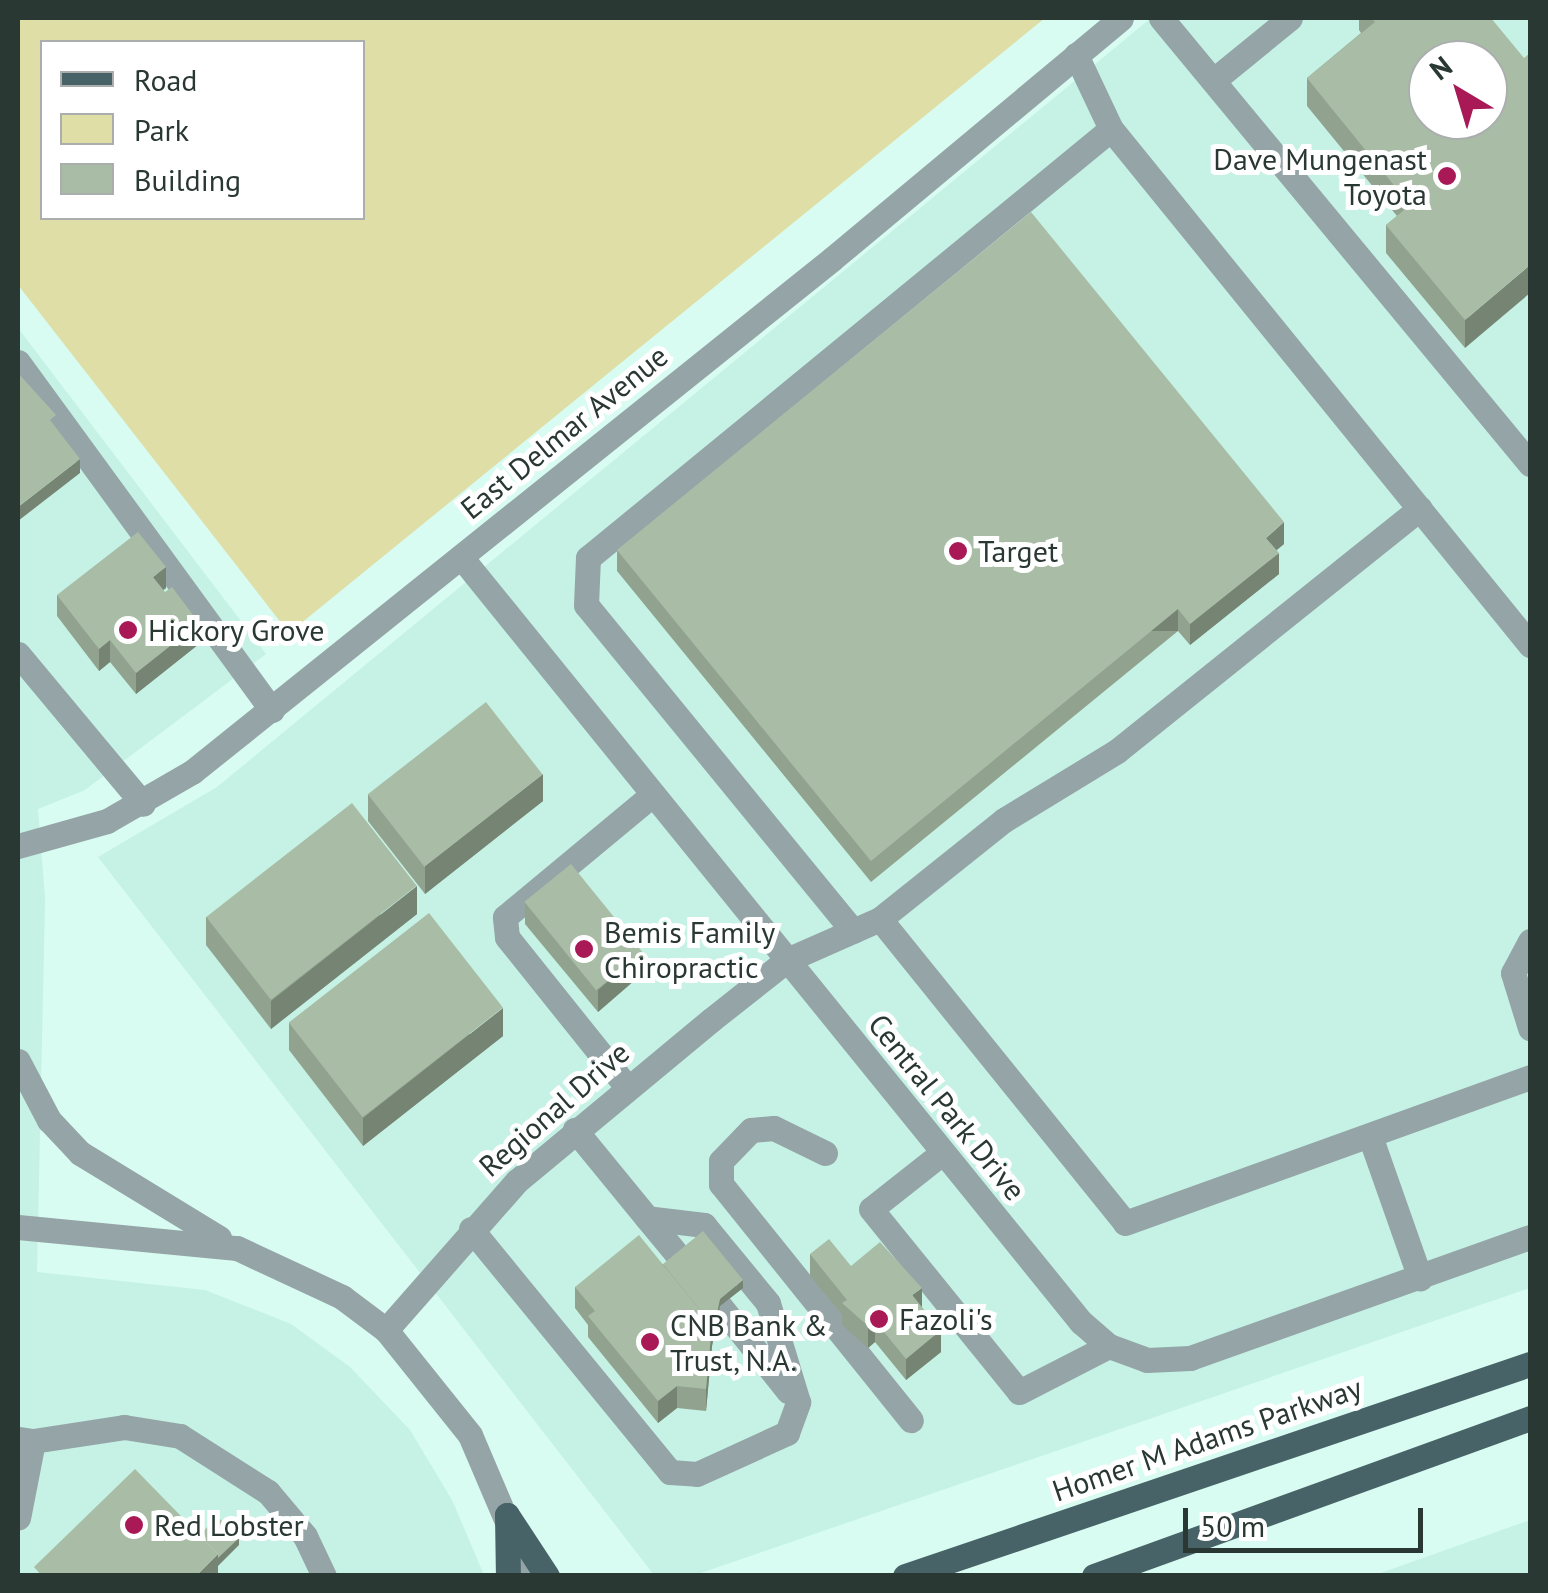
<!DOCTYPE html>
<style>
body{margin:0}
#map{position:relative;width:1548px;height:1593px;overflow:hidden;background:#d8fcf1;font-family:"PT Sans",sans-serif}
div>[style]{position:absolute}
.built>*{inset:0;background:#c5f2e5}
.green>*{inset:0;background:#dfdea7}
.minor>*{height:25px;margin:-12.5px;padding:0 12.5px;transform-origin:12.5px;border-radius:12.5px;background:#95a4a7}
.major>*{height:25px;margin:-12.5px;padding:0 12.5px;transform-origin:12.5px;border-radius:12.5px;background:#486368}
.wall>*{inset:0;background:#91a38f}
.shaded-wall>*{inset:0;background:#768474;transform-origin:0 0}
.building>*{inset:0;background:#a9bda6;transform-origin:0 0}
.dots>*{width:28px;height:28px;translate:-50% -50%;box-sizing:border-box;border:5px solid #fff;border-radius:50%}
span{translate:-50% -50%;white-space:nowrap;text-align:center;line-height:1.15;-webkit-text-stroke:10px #fff;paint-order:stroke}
.poi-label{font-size:30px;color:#2a3834}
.right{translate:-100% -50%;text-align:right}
.left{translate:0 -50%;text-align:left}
.street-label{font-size:30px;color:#2a3834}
.frame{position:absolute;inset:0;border:20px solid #2a3834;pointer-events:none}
.legend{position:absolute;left:40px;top:40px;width:325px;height:180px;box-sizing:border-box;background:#fff;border:2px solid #aaafae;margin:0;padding:12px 18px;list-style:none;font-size:30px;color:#2a3834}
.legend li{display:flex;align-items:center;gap:20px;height:50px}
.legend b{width:50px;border:2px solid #aaafae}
.north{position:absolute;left:1408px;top:40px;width:100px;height:100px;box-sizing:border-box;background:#fff;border:2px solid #aaafae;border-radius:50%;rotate:322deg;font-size:28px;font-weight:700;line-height:40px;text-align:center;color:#2a3834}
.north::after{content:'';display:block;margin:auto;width:35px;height:45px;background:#a81956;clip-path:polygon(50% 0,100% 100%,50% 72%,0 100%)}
.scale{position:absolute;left:1183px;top:1508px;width:240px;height:45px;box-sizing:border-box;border:5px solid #2a3834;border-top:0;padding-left:12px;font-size:30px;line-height:35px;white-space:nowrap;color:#2a3834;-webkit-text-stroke:8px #fff;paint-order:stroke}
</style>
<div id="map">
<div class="built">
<i style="clip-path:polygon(evenodd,1151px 18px,1530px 18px,1530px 1288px,695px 1575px,654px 1575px,98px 857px,217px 787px,1151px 18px,1428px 60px,1488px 60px,1488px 120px,1428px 120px,1428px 60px)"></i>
<i style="clip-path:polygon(18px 328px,266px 654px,85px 790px,38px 809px,45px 899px,37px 1272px,205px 1290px,291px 1324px,350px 1367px,410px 1430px,452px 1500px,484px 1575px,18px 1575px)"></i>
<i style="clip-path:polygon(1530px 1520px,1530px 1575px,1375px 1575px)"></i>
</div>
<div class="green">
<i style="clip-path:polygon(evenodd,18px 18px,1045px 18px,289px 633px,18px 285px,18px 18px,42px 42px,362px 42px,362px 218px,42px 218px,42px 42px)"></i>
</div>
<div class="minor">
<i style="left:1161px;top:18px;width:579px;rotate:50.4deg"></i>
<i style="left:1214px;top:80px;width:98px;rotate:-39.2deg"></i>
<i style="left:1111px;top:129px;width:665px;rotate:50.92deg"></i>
<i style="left:18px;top:362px;width:431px;rotate:53.9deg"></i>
<i style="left:461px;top:557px;width:985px;rotate:50.98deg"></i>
<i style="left:1081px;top:1322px;width:37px;rotate:41deg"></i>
<i style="left:1109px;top:1346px;width:40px;rotate:20.2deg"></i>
<i style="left:1147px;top:1360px;width:43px;rotate:-2.7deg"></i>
<i style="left:1190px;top:1358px;width:361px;rotate:-19.6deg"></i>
<i style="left:18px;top:654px;width:195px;rotate:50.2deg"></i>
<i style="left:18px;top:846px;width:92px;rotate:-15.7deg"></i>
<i style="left:107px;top:821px;width:98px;rotate:-30deg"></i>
<i style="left:192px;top:772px;width:820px;rotate:-38.71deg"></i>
<i style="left:832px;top:259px;width:376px;rotate:-39.8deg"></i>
<i style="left:880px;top:919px;width:390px;rotate:51.1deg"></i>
<i style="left:1125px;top:1223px;width:431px;rotate:-19.8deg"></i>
<i style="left:853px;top:931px;width:421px;rotate:-129.3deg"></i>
<i style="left:586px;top:605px;width:47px;rotate:-87.6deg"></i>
<i style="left:588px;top:558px;width:676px;rotate:-39.36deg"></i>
<i style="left:1111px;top:129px;width:82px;rotate:-115.3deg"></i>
<i style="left:1530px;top:941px;width:36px;rotate:118deg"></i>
<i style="left:1513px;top:973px;width:58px;rotate:72.8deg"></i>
<i style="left:18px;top:1061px;width:67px;rotate:62.3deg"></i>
<i style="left:49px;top:1120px;width:45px;rotate:46.8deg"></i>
<i style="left:80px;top:1153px;width:163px;rotate:31.4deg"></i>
<i style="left:627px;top:1087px;width:192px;rotate:-128.7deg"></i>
<i style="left:507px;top:937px;width:20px;rotate:-96deg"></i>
<i style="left:505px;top:917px;width:192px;rotate:-39.7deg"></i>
<i style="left:1370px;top:1136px;width:151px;rotate:70.6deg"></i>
<i style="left:825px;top:1153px;width:57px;rotate:-153.9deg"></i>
<i style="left:774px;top:1128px;width:23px;rotate:175deg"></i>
<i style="left:751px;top:1130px;width:43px;rotate:134.1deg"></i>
<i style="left:721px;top:1161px;width:23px;rotate:90deg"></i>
<i style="left:721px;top:1184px;width:303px;rotate:51.2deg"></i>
<i style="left:942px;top:1153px;width:90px;rotate:141.7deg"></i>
<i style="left:871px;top:1209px;width:235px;rotate:51deg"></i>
<i style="left:1019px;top:1392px;width:101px;rotate:-27.1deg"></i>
<i style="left:647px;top:1218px;width:52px;rotate:50.5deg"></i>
<i style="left:18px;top:1227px;width:220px;rotate:5.5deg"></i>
<i style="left:237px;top:1248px;width:116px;rotate:25deg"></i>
<i style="left:342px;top:1297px;width:55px;rotate:36.9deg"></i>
<i style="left:386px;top:1330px;width:134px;rotate:51.3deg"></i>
<i style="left:470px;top:1435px;width:153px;rotate:66.9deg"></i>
<i style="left:471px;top:1229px;width:314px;rotate:50.7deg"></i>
<i style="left:670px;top:1472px;width:27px;rotate:4deg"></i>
<i style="left:697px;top:1474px;width:99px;rotate:-24.5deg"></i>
<i style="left:787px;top:1433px;width:33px;rotate:-70deg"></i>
<i style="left:798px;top:1402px;width:103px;rotate:-106.9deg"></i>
<i style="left:768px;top:1303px;width:101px;rotate:-129.4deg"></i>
<i style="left:704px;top:1225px;width:57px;rotate:-173deg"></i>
<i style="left:647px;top:1218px;width:114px;rotate:-129.3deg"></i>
<i style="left:720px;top:1306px;width:109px;rotate:51.3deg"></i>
<i style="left:386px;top:1330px;width:198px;rotate:-48.7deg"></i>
<i style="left:517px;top:1181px;width:252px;rotate:-39.7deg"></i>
<i style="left:711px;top:1020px;width:97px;rotate:-38.3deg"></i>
<i style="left:787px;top:960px;width:102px;rotate:-23.8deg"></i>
<i style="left:880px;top:919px;width:159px;rotate:-38.6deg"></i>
<i style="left:1004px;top:820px;width:132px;rotate:-31.4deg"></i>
<i style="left:1117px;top:751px;width:388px;rotate:-38.7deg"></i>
<i style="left:18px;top:1439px;width:15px;rotate:8deg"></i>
<i style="left:33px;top:1441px;width:78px;rotate:101deg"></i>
<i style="left:33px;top:1441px;width:92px;rotate:-8.7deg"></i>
<i style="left:124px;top:1427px;width:57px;rotate:9.1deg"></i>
<i style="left:180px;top:1436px;width:104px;rotate:32.5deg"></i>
<i style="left:268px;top:1492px;width:57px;rotate:49.9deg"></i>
<i style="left:305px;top:1536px;width:44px;rotate:64.6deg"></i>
</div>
<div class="major">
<i style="left:507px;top:1515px;width:73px;rotate:56.7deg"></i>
<i style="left:507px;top:1515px;width:61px;rotate:89.1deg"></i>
<i style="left:905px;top:1576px;width:660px;rotate:-18.74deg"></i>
<i style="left:1094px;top:1576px;width:464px;rotate:-19.9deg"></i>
</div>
<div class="wall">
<i style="clip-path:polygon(1359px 18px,1491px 18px,1465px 348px,1386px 253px,1386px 225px,1397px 216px,1307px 106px,1307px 78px,1361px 33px,1359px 30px)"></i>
<i style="clip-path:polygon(1284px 544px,1276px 550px,1279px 574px,1190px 645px,1178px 631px,871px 882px,617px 571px,617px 550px)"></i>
<i style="clip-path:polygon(166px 588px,163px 590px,199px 644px,136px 694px,110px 662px,99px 671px,57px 616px,57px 595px)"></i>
<i style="clip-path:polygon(368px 794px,543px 801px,425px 894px,368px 821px)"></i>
<i style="clip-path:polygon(525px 903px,643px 973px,598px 1012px,525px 924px)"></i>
<i style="clip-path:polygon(417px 914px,271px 1029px,206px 945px,206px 917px)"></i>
<i style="clip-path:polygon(289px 1023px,503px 1036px,363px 1146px,289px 1050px)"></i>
<i style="clip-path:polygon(810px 1254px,851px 1266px,922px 1308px,941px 1352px,906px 1380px,875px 1342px,868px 1348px,842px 1325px,842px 1315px,810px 1276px)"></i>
<i style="clip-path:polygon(663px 1264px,743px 1288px,720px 1306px,712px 1346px,706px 1411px,677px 1408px,658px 1423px,588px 1337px,588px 1325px,575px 1308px,575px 1287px)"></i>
</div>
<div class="shaded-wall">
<i style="clip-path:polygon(1530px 265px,1530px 293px,1465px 348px,1465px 320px)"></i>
<i style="clip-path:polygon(80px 459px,80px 473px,18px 521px,18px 507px)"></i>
<i style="clip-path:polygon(1284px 522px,1284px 544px,1266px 559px,1266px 538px)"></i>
<i style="clip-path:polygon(1279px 553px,1279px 574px,1190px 645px,1190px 624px)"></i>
<i style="clip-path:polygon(166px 567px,166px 588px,153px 598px,153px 577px)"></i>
<i style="left:1178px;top:609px;width:22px;height:397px;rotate:90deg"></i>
<i style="clip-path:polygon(199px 623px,199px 644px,136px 694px,136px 673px)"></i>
<i style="clip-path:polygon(110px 640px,110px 662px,99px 671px,99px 649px)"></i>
<i style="clip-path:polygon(543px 774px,543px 801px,425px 894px,425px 866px)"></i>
<i style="clip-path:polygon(417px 886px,417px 914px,271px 1029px,271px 1001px)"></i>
<i style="clip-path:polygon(643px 952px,643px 973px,598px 1012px,598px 990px)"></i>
<i style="clip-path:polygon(503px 1008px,503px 1036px,363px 1146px,363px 1118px)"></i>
<i style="clip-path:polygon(743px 1280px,743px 1288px,720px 1306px,712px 1346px,706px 1411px,706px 1389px,712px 1325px,720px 1299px)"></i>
<i style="clip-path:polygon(922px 1288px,922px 1309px,912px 1295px)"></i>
<i style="clip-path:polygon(875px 1321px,875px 1342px,868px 1348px,868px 1326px)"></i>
<i style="clip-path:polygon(941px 1330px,941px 1352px,906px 1380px,906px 1359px)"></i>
<i style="clip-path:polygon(677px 1386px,677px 1408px,658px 1423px,658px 1401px)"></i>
<i style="clip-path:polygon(239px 1538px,239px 1545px,218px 1566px,218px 1576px,196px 1576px,218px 1554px)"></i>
</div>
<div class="building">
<i style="clip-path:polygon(evenodd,1371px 18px,1491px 18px,1524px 58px,1530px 53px,1530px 265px,1465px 320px,1386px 225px,1410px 205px,1307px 78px,1375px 22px,1371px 18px,1428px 60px,1488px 60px,1488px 120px,1428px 120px,1428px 60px)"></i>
<i style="clip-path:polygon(1031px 212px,1284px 522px,1266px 538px,1279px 553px,1190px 624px,1178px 609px,871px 861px,617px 550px)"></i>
<i style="clip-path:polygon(18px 373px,56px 415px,50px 420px,80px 459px,18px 507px)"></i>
<i style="clip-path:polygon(138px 532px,166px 567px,153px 577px,165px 592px,172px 587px,199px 623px,136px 673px,110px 640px,99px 649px,57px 595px)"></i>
<i style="left:486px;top:702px;width:92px;height:150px;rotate:52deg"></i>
<i style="left:352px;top:803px;width:105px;height:185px;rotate:52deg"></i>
<i style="left:571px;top:864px;width:114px;height:60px;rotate:51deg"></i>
<i style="left:429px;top:913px;width:120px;height:178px;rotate:52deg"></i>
<i style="clip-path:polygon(703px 1231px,743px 1280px,720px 1299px,712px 1338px,712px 1325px,663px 1264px)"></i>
<i style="clip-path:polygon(639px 1235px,712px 1325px,706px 1389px,677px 1386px,658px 1401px,588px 1316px,595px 1311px,575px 1287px)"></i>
<i style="clip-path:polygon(829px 1239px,851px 1266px,880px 1242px,922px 1288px,912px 1295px,941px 1330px,906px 1359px,875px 1321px,868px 1326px,842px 1303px,847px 1300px,810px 1254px)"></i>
<i style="clip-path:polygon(135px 1469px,218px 1554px,196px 1576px,42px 1576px,34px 1567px)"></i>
<i style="clip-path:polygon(218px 1517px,239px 1538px,218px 1558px,218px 1554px,199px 1535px)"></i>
</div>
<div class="dots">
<i style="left:1447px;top:176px;background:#a81956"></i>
<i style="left:958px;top:551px;background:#a81956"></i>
<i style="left:128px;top:630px;background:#a81956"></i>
<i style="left:584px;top:949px;background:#a81956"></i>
<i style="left:879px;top:1319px;background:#a81956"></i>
<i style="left:650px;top:1342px;background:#a81956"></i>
<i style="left:134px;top:1525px;background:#a81956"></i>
</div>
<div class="poi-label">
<span class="right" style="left:1427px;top:176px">Dave Mungenast<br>Toyota</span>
<span class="left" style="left:978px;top:551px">Target</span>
<span class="left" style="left:148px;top:630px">Hickory Grove</span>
<span class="left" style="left:604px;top:949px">Bemis Family<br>Chiropractic</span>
<span class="left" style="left:899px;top:1319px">Fazoli's</span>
<span class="left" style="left:670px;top:1342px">CNB Bank &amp;<br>Trust, N.A.</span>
<span class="left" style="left:154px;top:1525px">Red Lobster</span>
</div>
<div class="street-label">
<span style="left:564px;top:432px;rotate:-39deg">East Delmar Avenue</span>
<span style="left:947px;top:1107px;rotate:51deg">Central Park Drive</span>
<span style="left:554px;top:1109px;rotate:-41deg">Regional Drive</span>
<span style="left:1207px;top:1439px;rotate:-19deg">Homer M Adams Parkway</span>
</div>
<div class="frame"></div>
<ul class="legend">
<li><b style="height:12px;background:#486368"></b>Road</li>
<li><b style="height:28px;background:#dfdea7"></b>Park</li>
<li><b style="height:28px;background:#a9bda6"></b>Building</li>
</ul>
<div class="north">N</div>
<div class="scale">50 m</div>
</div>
